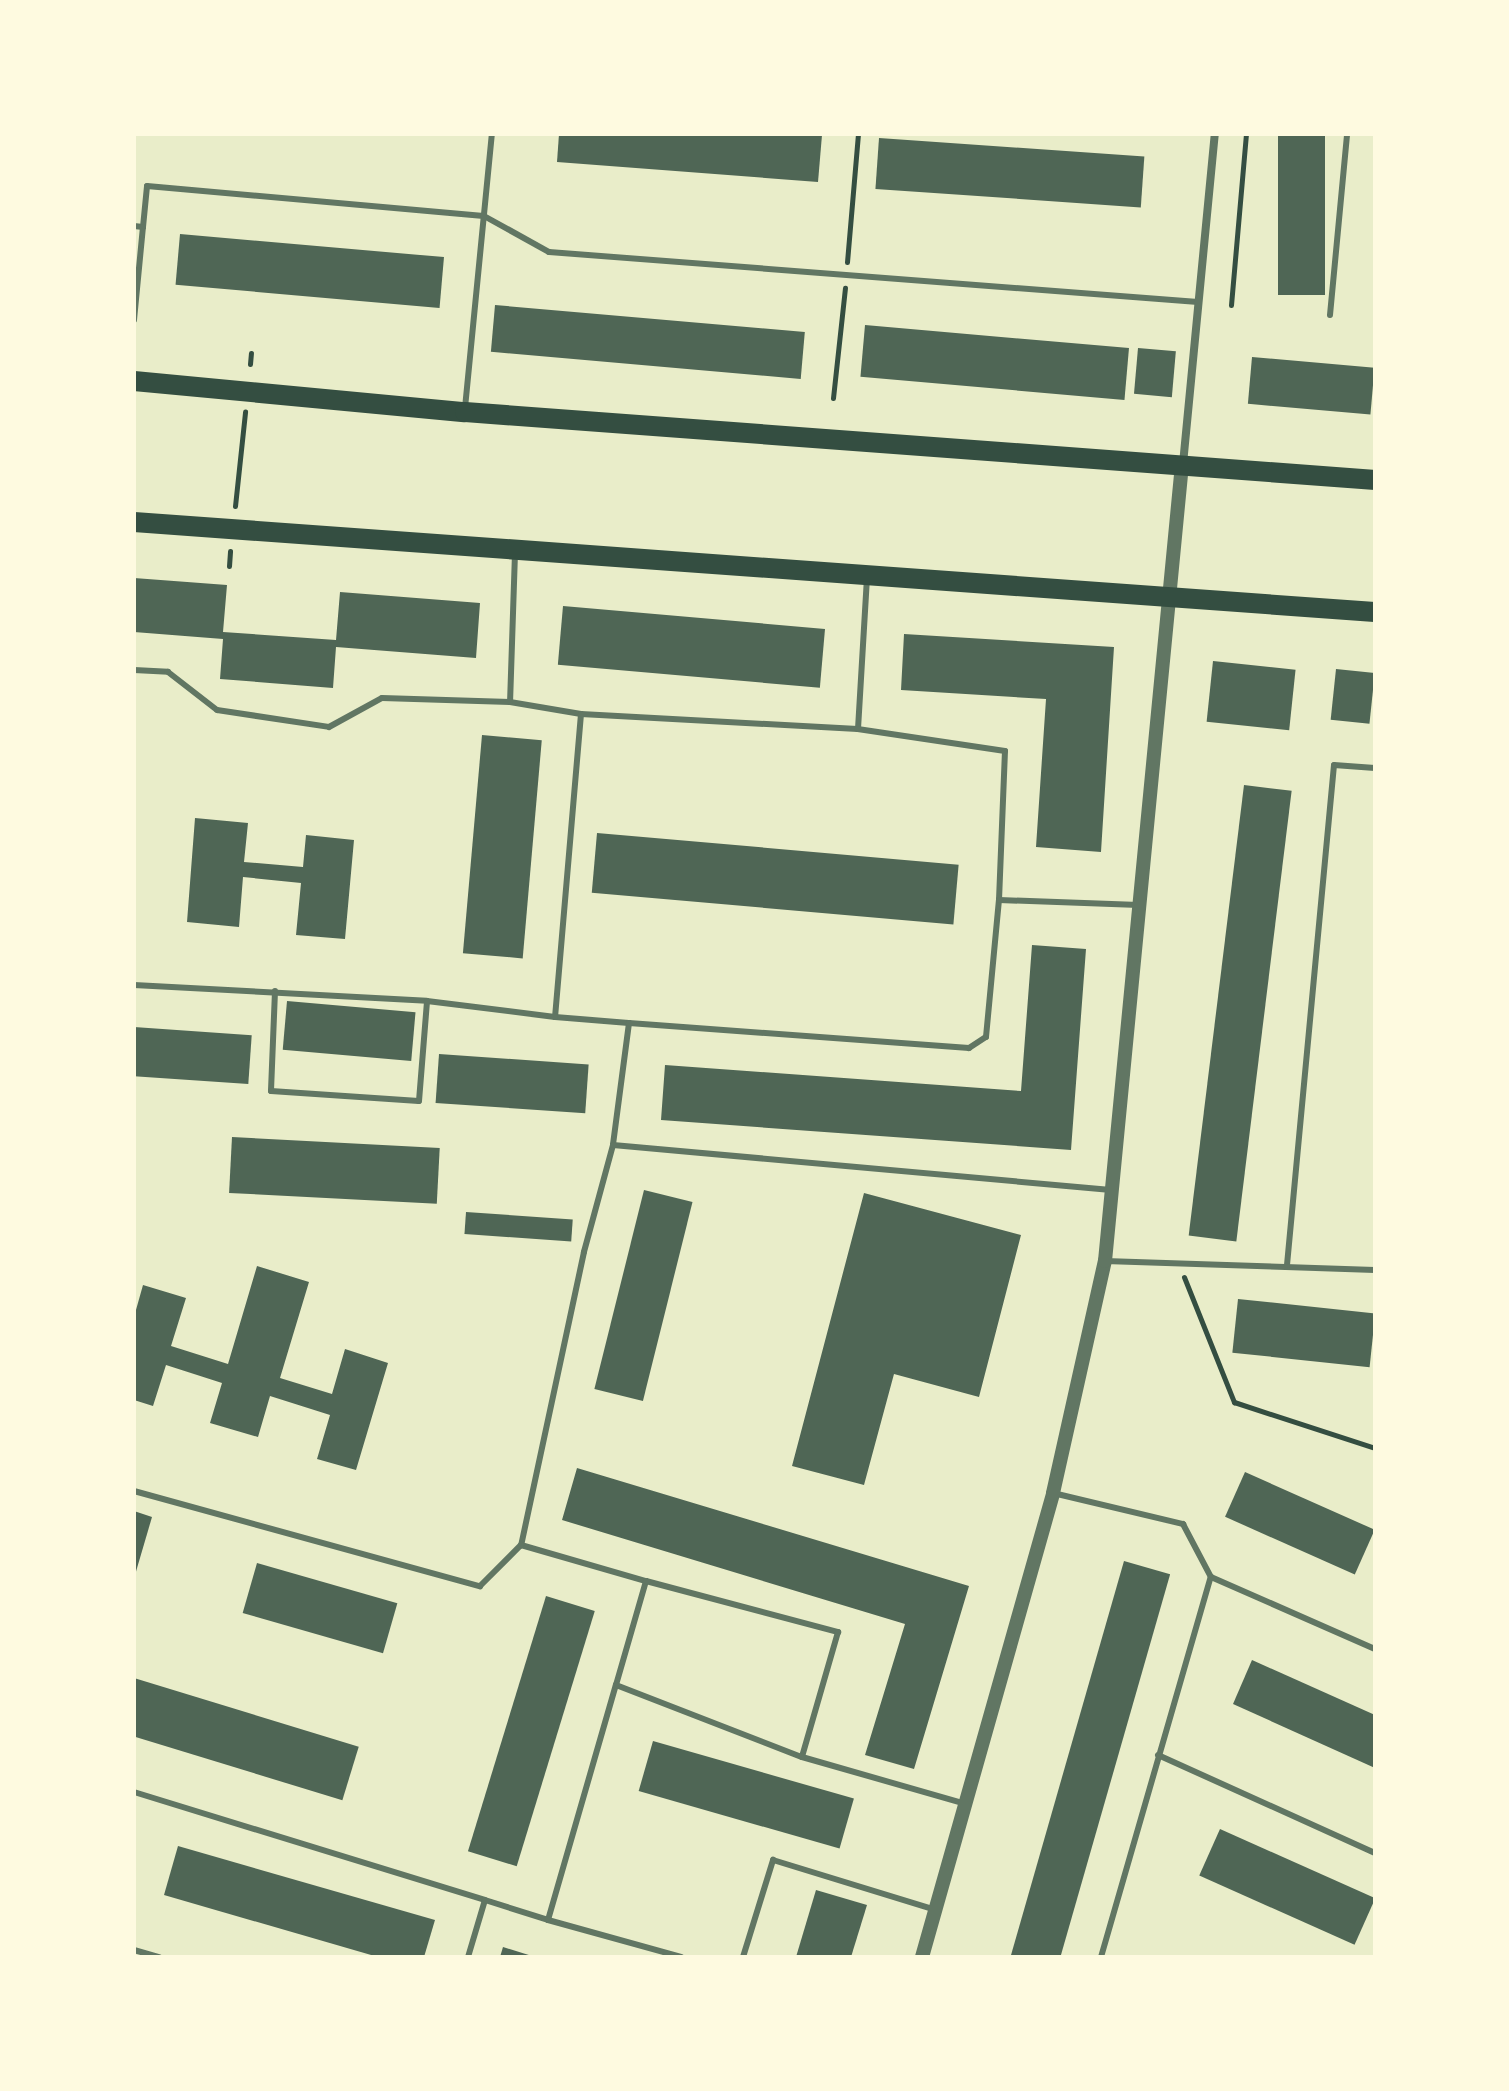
<!DOCTYPE html>
<style>
body{margin:0}
#map{position:relative;width:1509px;height:2091px;overflow:hidden;background:#e9edc9;font-family:Helvetica,sans-serif}
div>[style]{position:absolute}
.building>*{inset:0;background:#4f6655;transform-origin:0 0}
.path>*{height:5px;margin:-2.5px;padding:0 2.5px;transform-origin:2.5px;border-radius:2.5px;background:#344e41}
.service>*{height:6px;margin:-3px;padding:0 3px;transform-origin:3px;border-radius:3px;background:#617663}
.minor>*{height:8px;margin:-4px;padding:0 4px;transform-origin:4px;border-radius:4px;background:#617663}
.tertiary>*{height:14px;margin:-7px;padding:0 7px;transform-origin:7px;border-radius:7px;background:#617663}
.primary>*{height:20px;margin:-10px;padding:0 10px;transform-origin:10px;border-radius:10px;background:#344e41}
span{translate:-50% -50%;white-space:nowrap;text-align:center;line-height:1.15;-webkit-text-stroke:8px #fefae0;paint-order:stroke}
.frame{position:absolute;inset:0;border:136px solid #fefae0;pointer-events:none}
</style>
<div id="map">
<div class="building">
<i style="clip-path:polygon(559px 134px,822px 135px,818px 182px,557px 162px)"></i>
<i style="left:1278px;top:134px;width:47px;height:161px"></i>
<i style="left:879px;top:138px;width:266px;height:51px;rotate:4deg"></i>
<i style="left:180px;top:234px;width:265px;height:51px;rotate:5deg"></i>
<i style="left:495px;top:305px;width:311px;height:47px;rotate:5deg"></i>
<i style="left:865px;top:325px;width:265px;height:52px;rotate:5deg"></i>
<i style="left:1138px;top:348px;width:38px;height:46px;rotate:5deg"></i>
<i style="left:1252px;top:357px;width:123px;height:47px;rotate:5deg"></i>
<i style="clip-path:polygon(134px 578px,227px 585px,223px 632px,336px 640px,340px 592px,480px 603px,476px 658px,336px 647px,333px 688px,220px 679px,223px 639px,134px 632px)"></i>
<i style="left:563px;top:606px;width:263px;height:59px;rotate:5deg"></i>
<i style="clip-path:polygon(904px 634px,1114px 647px,1101px 852px,1036px 847px,1046px 699px,901px 690px)"></i>
<i style="left:1213px;top:661px;width:83px;height:61px;rotate:6deg"></i>
<i style="left:1336px;top:669px;width:39px;height:51px;rotate:6deg"></i>
<i style="left:482px;top:735px;width:60px;height:219px;rotate:5deg"></i>
<i style="left:1244px;top:785px;width:48px;height:454px;rotate:7deg"></i>
<i style="clip-path:polygon(195px 818px,248px 823px,244px 862px,303px 867px,306px 835px,354px 840px,345px 939px,296px 935px,301px 883px,243px 877px,239px 927px,187px 922px)"></i>
<i style="left:597px;top:833px;width:363px;height:60px;rotate:5deg"></i>
<i style="clip-path:polygon(1032px 945px,1086px 949px,1071px 1150px,661px 1120px,665px 1065px,1021px 1091px)"></i>
<i style="left:287px;top:1001px;width:129px;height:49px;rotate:5deg"></i>
<i style="left:134px;top:1027px;width:118px;height:49px;rotate:4deg"></i>
<i style="left:439px;top:1054px;width:150px;height:49px;rotate:4deg"></i>
<i style="left:232px;top:1137px;width:208px;height:56px;rotate:3deg"></i>
<i style="left:644px;top:1190px;width:50px;height:205px;rotate:14deg"></i>
<i style="clip-path:polygon(864px 1193px,1021px 1235px,979px 1397px,894px 1374px,864px 1485px,792px 1466px)"></i>
<i style="left:466px;top:1212px;width:107px;height:22px;rotate:4deg"></i>
<i style="clip-path:polygon(257px 1266px,309px 1282px,280px 1378px,332px 1394px,345px 1349px,388px 1363px,356px 1470px,317px 1459px,330px 1415px,270px 1396px,258px 1437px,210px 1423px,222px 1383px,166px 1365px,153px 1406px,134px 1400px,134px 1317px,143px 1285px,186px 1298px,171px 1346px,228px 1364px)"></i>
<i style="left:1238px;top:1299px;width:138px;height:54px;rotate:6deg"></i>
<i style="clip-path:polygon(577px 1468px,969px 1586px,914px 1769px,865px 1755px,905px 1624px,562px 1520px)"></i>
<i style="left:1245px;top:1472px;width:142px;height:49px;rotate:24deg"></i>
<i style="clip-path:polygon(134px 1511px,152px 1517px,135px 1575px,134px 1575px)"></i>
<i style="left:1124px;top:1561px;width:48px;height:413px;rotate:16deg"></i>
<i style="left:257px;top:1563px;width:146px;height:52px;rotate:16deg"></i>
<i style="left:546px;top:1596px;width:51px;height:267px;rotate:17deg"></i>
<i style="clip-path:polygon(1252px 1660px,1375px 1715px,1375px 1768px,1233px 1704px)"></i>
<i style="left:134px;top:1678px;width:235px;height:56px;rotate:17deg"></i>
<i style="left:653px;top:1741px;width:209px;height:52px;rotate:16deg"></i>
<i style="left:1220px;top:1829px;width:170px;height:51px;rotate:24deg"></i>
<i style="clip-path:polygon(178px 1846px,435px 1920px,424px 1957px,378px 1957px,164px 1895px)"></i>
<i style="clip-path:polygon(816px 1890px,867px 1905px,851px 1957px,796px 1957px)"></i>
<i style="clip-path:polygon(503px 1947px,532px 1956px,532px 1957px,500px 1957px)"></i>
</div>
<div class="path">
<i style="left:847px;top:262px;width:128px;rotate:-85.1deg"></i>
<i style="left:1231px;top:305px;width:172px;rotate:-85deg"></i>
<i style="left:250px;top:364px;width:11px;rotate:-85deg"></i>
<i style="left:833px;top:398px;width:111px;rotate:-83.8deg"></i>
<i style="left:235px;top:506px;width:95px;rotate:-83.9deg"></i>
<i style="left:229px;top:566px;width:15px;rotate:-86deg"></i>
<i style="left:1184px;top:1277px;width:135px;rotate:68.2deg"></i>
<i style="left:1234px;top:1402px;width:148px;rotate:18.1deg"></i>
</div>
<div class="service">
<i style="left:134px;top:226px;width:9px;rotate:6deg"></i>
<i style="left:143px;top:227px;width:41px;rotate:-84.4deg"></i>
<i style="left:147px;top:186px;width:338px;rotate:5.1deg"></i>
<i style="left:484px;top:216px;width:74px;rotate:29deg"></i>
<i style="left:549px;top:252px;width:651px;rotate:4.41deg"></i>
<i style="left:1330px;top:315px;width:182px;rotate:-84.6deg"></i>
<i style="left:134px;top:320px;width:93px;rotate:-84.5deg"></i>
<i style="left:465px;top:408px;width:275px;rotate:-84.4deg"></i>
<i style="left:515px;top:553px;width:149px;rotate:91.9deg"></i>
<i style="left:510px;top:702px;width:72px;rotate:9.6deg"></i>
<i style="left:581px;top:714px;width:304px;rotate:94.9deg"></i>
<i style="left:555px;top:1017px;width:74px;rotate:4.6deg"></i>
<i style="left:629px;top:1023px;width:123px;rotate:97.5deg"></i>
<i style="left:613px;top:1145px;width:111px;rotate:105.2deg"></i>
<i style="left:584px;top:1252px;width:300px;rotate:102.1deg"></i>
<i style="left:521px;top:1545px;width:130px;rotate:16.1deg"></i>
<i style="left:646px;top:1581px;width:108px;rotate:106.1deg"></i>
<i style="left:616px;top:1685px;width:199px;rotate:21.2deg"></i>
<i style="left:802px;top:1757px;width:171px;rotate:16deg"></i>
<i style="left:134px;top:670px;width:34px;rotate:3deg"></i>
<i style="left:168px;top:672px;width:62px;rotate:37.8deg"></i>
<i style="left:217px;top:710px;width:113px;rotate:8.6deg"></i>
<i style="left:329px;top:727px;width:60px;rotate:-28.7deg"></i>
<i style="left:382px;top:698px;width:128px;rotate:1.8deg"></i>
<i style="left:581px;top:714px;width:277px;rotate:3.1deg"></i>
<i style="left:858px;top:729px;width:151px;rotate:-86.6deg"></i>
<i style="left:999px;top:900px;width:140px;rotate:2deg"></i>
<i style="left:134px;top:985px;width:293px;rotate:3.1deg"></i>
<i style="left:427px;top:1001px;width:129px;rotate:7.1deg"></i>
<i style="left:275px;top:991px;width:100px;rotate:92.3deg"></i>
<i style="left:271px;top:1091px;width:148px;rotate:3.9deg"></i>
<i style="left:419px;top:1101px;width:100px;rotate:-85.4deg"></i>
<i style="left:629px;top:1023px;width:341px;rotate:4.2deg"></i>
<i style="left:969px;top:1048px;width:20px;rotate:-33deg"></i>
<i style="left:986px;top:1037px;width:138px;rotate:-84.6deg"></i>
<i style="left:999px;top:900px;width:149px;rotate:-87.7deg"></i>
<i style="left:1005px;top:751px;width:149px;rotate:-171.5deg"></i>
<i style="left:613px;top:1145px;width:500px;rotate:5.16deg"></i>
<i style="left:1105px;top:1261px;width:270px;rotate:1.9deg"></i>
<i style="left:1287px;top:1265px;width:502px;rotate:-84.63deg"></i>
<i style="left:1334px;top:765px;width:41px;rotate:4.2deg"></i>
<i style="left:134px;top:1491px;width:359px;rotate:15.4deg"></i>
<i style="left:480px;top:1586px;width:58px;rotate:-45deg"></i>
<i style="left:1053px;top:1493px;width:134px;rotate:13.4deg"></i>
<i style="left:1183px;top:1524px;width:60px;rotate:62.2deg"></i>
<i style="left:1211px;top:1577px;width:179px;rotate:23.7deg"></i>
<i style="left:646px;top:1581px;width:199px;rotate:14.9deg"></i>
<i style="left:838px;top:1632px;width:130px;rotate:106.1deg"></i>
<i style="left:1158px;top:1755px;width:238px;rotate:24.3deg"></i>
<i style="left:134px;top:1792px;width:367px;rotate:17.1deg"></i>
<i style="left:548px;top:1920px;width:138px;rotate:15.5deg"></i>
<i style="left:134px;top:1950px;width:26px;rotate:16deg"></i>
<i style="left:468px;top:1957px;width:59px;rotate:-73.4deg"></i>
<i style="left:485px;top:1900px;width:66px;rotate:17.6deg"></i>
<i style="left:548px;top:1920px;width:245px;rotate:-73.9deg"></i>
<i style="left:743px;top:1957px;width:102px;rotate:-72.8deg"></i>
<i style="left:773px;top:1860px;width:170px;rotate:17.1deg"></i>
<i style="left:1101px;top:1957px;width:396px;rotate:-73.9deg"></i>
</div>
<div class="minor">
<i style="left:1183px;top:464px;width:332px;rotate:-84.5deg"></i>
</div>
<div class="tertiary">
<i style="left:922px;top:1957px;width:482px;rotate:-74.2deg"></i>
<i style="left:1053px;top:1493px;width:238px;rotate:-77.4deg"></i>
<i style="left:1105px;top:1261px;width:801px;rotate:-84.48deg"></i>
</div>
<div class="primary">
<i style="left:134px;top:381px;width:332px;rotate:5.4deg"></i>
<i style="left:465px;top:412px;width:913px;rotate:4.27deg"></i>
<i style="left:134px;top:522px;width:1244px;rotate:4.15deg"></i>
</div>
<div class="frame"></div>
</div>
